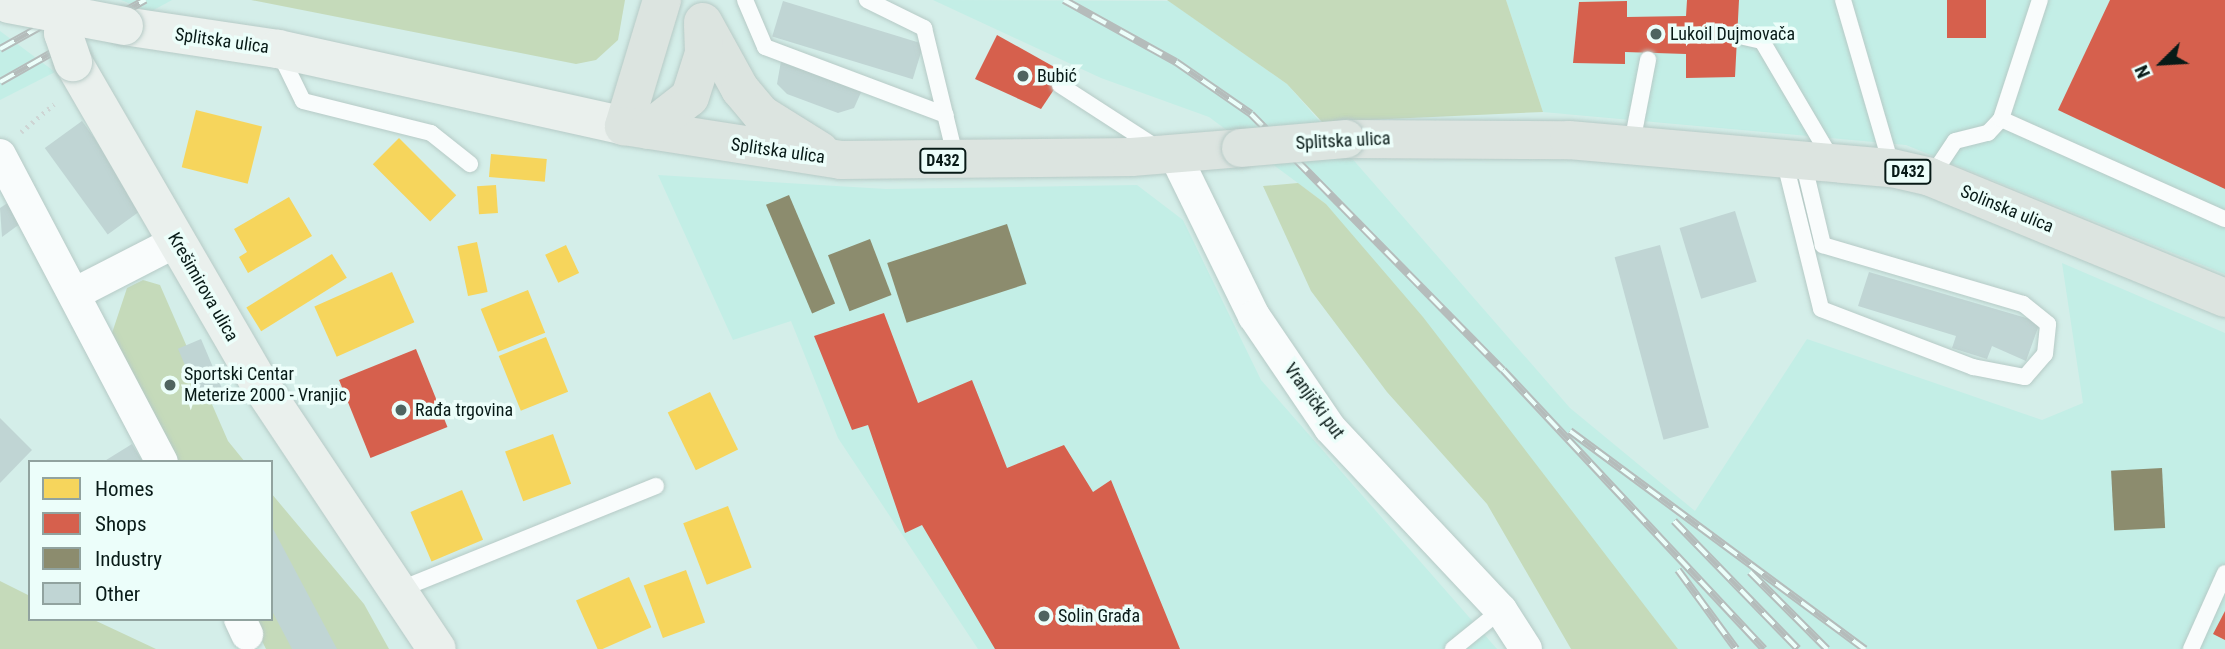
<!DOCTYPE html>
<meta charset="utf-8">
<style>
body{margin:0}
#map{position:relative;width:2225px;height:649px;overflow:hidden;background:#d4eee9;font-family:"Roboto Condensed",sans-serif}
div>[style]{position:absolute}
.built>*{inset:0;background:#c3eee6}
.green>*{inset:0;background:#c5daba}
.homes>*{inset:0;background:#f6d55c;transform-origin:0 0}
.shops>*{inset:0;background:#d6604d;transform-origin:0 0}
.industry>*{inset:0;background:#8c8c6e;transform-origin:0 0}
.building>*{inset:0;background:#c0d5d4;transform-origin:0 0}
.path>*{height:4.5px;margin-top:-2.25px;transform-origin:0;background:repeating-linear-gradient(90deg,#ced5d4 0 2px,transparent 0 7px)}
.roads{filter:drop-shadow(0 0 2px #b6cac6) drop-shadow(0 0 2px #b6cac6)}
.service>*{height:16px;margin:-8px;padding:0 8px;transform-origin:8px;border-radius:8px;background:#f9fcfc}
.minor>*{height:32px;margin:-16px;padding:0 16px;transform-origin:16px;border-radius:16px;background:#f9fcfc}
.secondary>*{height:38px;margin:-19px;padding:0 19px;transform-origin:19px;border-radius:19px;background:#eaf0ed}
.primary>*{height:38px;margin:-19px;padding:0 19px;transform-origin:19px;border-radius:19px;background:#dce4e0}
.rail>*{height:8px;margin-top:-4px;transform-origin:0;background:repeating-linear-gradient(90deg,#ecfefa 0 16px,#b5bcbb 0 32px);box-sizing:border-box;border-block:2px solid #b5bcbb}
.bridges{filter:drop-shadow(0 0 2px #b6cac6) drop-shadow(0 0 2px #b6cac6)}
.secondary-bridge>*{height:38px;margin:-19px;padding:0 19px;transform-origin:19px;border-radius:19px;background:#eaf0ed}
.primary-bridge>*{height:38px;margin:-19px;padding:0 19px;transform-origin:19px;border-radius:19px;background:#dce4e0}
.dots>*{width:19px;height:19px;translate:-50% -50%;box-sizing:border-box;border:4px solid #ecfefa;border-radius:50%}
span{translate:-50% -50%;white-space:nowrap;text-align:center;line-height:1.15;-webkit-text-stroke:7px #ecfefa;paint-order:stroke}
.shield-label span{padding:2px 5px;background:#ecfefa;border:2px solid;border-radius:5px;-webkit-text-stroke-width:0}
.shield-label{font-size:16px;color:#081a17;font-weight:700}
.poi-label{font-size:18px;color:#081a17}
.left{translate:0 -50%;text-align:left}
.street-label{font-size:18px;color:#081a17}
.legend{position:absolute;left:28px;top:460px;width:245px;height:161px;box-sizing:border-box;background:#ecfefa;border:2px solid #91a39f;margin:0;padding:9px 12px;list-style:none;font-size:21px;color:#081a17}
.legend li{display:flex;align-items:center;gap:14px;height:35px}
.legend b{width:35px;border:2px solid #91a39f}
.north{position:absolute;left:2127px;top:28px;width:70px;height:70px;-webkit-text-stroke:5px #ecfefa;paint-order:stroke;rotate:246deg;font-size:19px;font-weight:700;line-height:28px;text-align:center;color:#081a17}
.north::after{content:'';display:block;margin:auto;width:24px;height:32px;background:#081a17;clip-path:polygon(50% 0,100% 100%,50% 72%,0 100%)}
</style>
<div id="map">
<div class="built">
<i style="clip-path:polygon(121px 0,172px 0,150px 12px)"></i>
<i style="clip-path:polygon(933px 0,1169px 1px,1287px 84px,1570px 408px,1695px 511px,1807px 339px,2042px 420px,2083px 403px,2062px 263px,2225px 333px,2225px 649px,1678px 649px,1326px 204px,1209px 117px,1101px 78px)"></i>
<i style="clip-path:polygon(1506px 0,2225px 0,2225px 274px,1906px 145px,1543px 112px)"></i>
<i style="clip-path:polygon(0 31px,55px 72px,0 100px)"></i>
<i style="clip-path:polygon(658px 175px,886px 189px,1137px 185px,1183px 220px,1261px 380px,1497px 649px,978px 649px,838px 438px,791px 321px,733px 340px)"></i>
</div>
<div class="green">
<i style="clip-path:polygon(251px 0,625px 0,618px 40px,596px 60px,576px 64px)"></i>
<i style="clip-path:polygon(1167px 0,1506px 0,1543px 112px,1322px 122px,1287px 84px)"></i>
<i style="clip-path:polygon(1298px 183px,1326px 204px,1423px 317px,1678px 649px,1571px 649px,1487px 504px,1387px 392px,1311px 291px,1263px 186px)"></i>
<i style="clip-path:polygon(143px 280px,160px 285px,228px 441px,245px 462px,171px 462px,112px 333px,127px 288px)"></i>
<i style="clip-path:polygon(271px 493px,364px 604px,389px 649px,266px 649px,251px 619px,271px 619px)"></i>
<i style="clip-path:polygon(0 581px,30px 596px,30px 619px,92px 619px,156px 649px,0 649px)"></i>
</div>
<div class="homes">
<i style="left:196px;top:110px;width:68px;height:59px;rotate:14deg"></i>
<i style="left:399px;top:138px;width:81px;height:37px;rotate:45deg"></i>
<i style="left:491px;top:154px;width:56px;height:23px;rotate:5deg"></i>
<i style="left:496px;top:185px;width:28px;height:19px;rotate:86deg"></i>
<i style="clip-path:polygon(289px 197px,312px 236px,248px 273px,239px 257px,247px 252px,234px 229px)"></i>
<i style="left:477px;top:242px;width:51px;height:20px;rotate:78deg"></i>
<i style="left:566px;top:245px;width:31px;height:23px;rotate:65deg"></i>
<i style="left:332px;top:254px;width:28px;height:101px;rotate:58deg"></i>
<i style="left:392px;top:272px;width:55px;height:85px;rotate:66deg"></i>
<i style="left:528px;top:290px;width:46px;height:51px;rotate:68deg"></i>
<i style="left:546px;top:337px;width:59px;height:51px;rotate:68deg"></i>
<i style="left:710px;top:392px;width:64px;height:47px;rotate:64deg"></i>
<i style="left:553px;top:434px;width:53px;height:51px;rotate:70deg"></i>
<i style="left:462px;top:490px;width:54px;height:56px;rotate:67deg"></i>
<i style="left:728px;top:506px;width:66px;height:48px;rotate:69deg"></i>
<i style="left:686px;top:570px;width:56px;height:45px;rotate:70deg"></i>
<i style="left:629px;top:577px;width:55px;height:58px;rotate:66deg"></i>
</div>
<div class="shops">
<i style="clip-path:polygon(1687px 0,1739px 0,1735px 77px,1686px 78px,1686px 54px,1625px 52px,1625px 64px,1573px 63px,1579px 2px,1627px 1px,1627px 17px,1686px 16px)"></i>
<i style="left:1947px;top:0;width:39px;height:38px"></i>
<i style="clip-path:polygon(2110px 0,2225px 0,2225px 189px,2058px 110px)"></i>
<i style="clip-path:polygon(997px 35px,1065px 73px,1041px 109px,975px 79px)"></i>
<i style="clip-path:polygon(884px 313px,918px 403px,972px 380px,1007px 468px,1064px 445px,1093px 492px,1111px 480px,1180px 649px,995px 649px,922px 525px,905px 533px,868px 425px,852px 430px,814px 336px)"></i>
<i style="left:416px;top:349px;width:84px;height:83px;rotate:68deg"></i>
<i style="clip-path:polygon(2225px 611px,2225px 640px,2213px 634px)"></i>
</div>
<div class="industry">
<i style="left:789px;top:195px;width:118px;height:25px;rotate:67deg"></i>
<i style="left:1007px;top:224px;width:63px;height:126px;rotate:72deg"></i>
<i style="left:870px;top:239px;width:60px;height:45px;rotate:69deg"></i>
<i style="left:2162px;top:468px;width:60px;height:51px;rotate:87deg"></i>
</div>
<div class="building">
<i style="left:783px;top:1px;width:147px;height:37px;rotate:17deg"></i>
<i style="clip-path:polygon(781px 61px,863px 88px,854px 108px,838px 113px,787px 94px,777px 84px)"></i>
<i style="left:82px;top:121px;width:107px;height:46px;rotate:54deg"></i>
<i style="clip-path:polygon(15px 198px,28px 218px,2px 237px,0 208px)"></i>
<i style="left:1735px;top:211px;width:74px;height:58px;rotate:73deg"></i>
<i style="left:1660px;top:245px;width:189px;height:47px;rotate:75deg"></i>
<i style="clip-path:polygon(1869px 272px,2040px 322px,2026px 361px,1992px 346px,1987px 359px,1952px 348px,1956px 336px,1858px 306px)"></i>
<i style="left:201px;top:339px;width:54px;height:25px;rotate:67deg"></i>
<i style="clip-path:polygon(0 418px,32px 450px,0 483px)"></i>
<i style="clip-path:polygon(132px 444px,143px 462px,103px 462px)"></i>
<i style="clip-path:polygon(271px 525px,337px 649px,292px 649px,271px 609px)"></i>
</div>
<div class="path">
<i style="left:21px;top:132px;width:43px;rotate:-40.3deg"></i>
</div>
<div class="roads">
<div class="service">
<i style="left:745px;top:0;width:51px;rotate:66.9deg"></i>
<i style="left:765px;top:47px;width:193px;rotate:20.6deg"></i>
<i style="left:867px;top:0;width:64px;rotate:26.2deg"></i>
<i style="left:924px;top:28px;width:135px;rotate:76.3deg"></i>
<i style="left:1843px;top:0;width:175px;rotate:73.7deg"></i>
<i style="left:1744px;top:37px;width:18px;rotate:13deg"></i>
<i style="left:1762px;top:41px;width:138px;rotate:59.5deg"></i>
<i style="left:280px;top:54px;width:52px;rotate:63.9deg"></i>
<i style="left:303px;top:101px;width:132px;rotate:14deg"></i>
<i style="left:431px;top:133px;width:50px;rotate:38.5deg"></i>
<i style="left:1060px;top:85px;width:118px;rotate:32.9deg"></i>
<i style="left:2001px;top:119px;width:245px;rotate:24.1deg"></i>
<i style="left:1632px;top:143px;width:85px;rotate:-79.1deg"></i>
<i style="left:1784px;top:159px;width:154px;rotate:76.1deg"></i>
<i style="left:1821px;top:309px;width:163px;rotate:20.9deg"></i>
<i style="left:1973px;top:367px;width:53px;rotate:10.9deg"></i>
<i style="left:2025px;top:377px;width:30px;rotate:-49deg"></i>
<i style="left:2045px;top:354px;width:30px;rotate:-84deg"></i>
<i style="left:2048px;top:324px;width:32px;rotate:-141deg"></i>
<i style="left:2023px;top:304px;width:209px;rotate:-163.6deg"></i>
<i style="left:1823px;top:245px;width:86px;rotate:-103.4deg"></i>
<i style="left:1931px;top:177px;width:43px;rotate:-56.3deg"></i>
<i style="left:1955px;top:141px;width:34px;rotate:-14deg"></i>
<i style="left:1988px;top:133px;width:19px;rotate:-47deg"></i>
<i style="left:2001px;top:119px;width:125px;rotate:-71.9deg"></i>
<i style="left:401px;top:589px;width:275px;rotate:-22deg"></i>
<i style="left:1453px;top:649px;width:62px;rotate:-39.1deg"></i>
<i style="left:2191px;top:649px;width:83px;rotate:-65.9deg"></i>
</div>
<div class="minor">
<i style="left:1174px;top:153px;width:182px;rotate:63.9deg"></i>
<i style="left:1254px;top:316px;width:135px;rotate:55.8deg"></i>
<i style="left:1330px;top:428px;width:250px;rotate:46.8deg"></i>
<i style="left:1501px;top:610px;width:46px;rotate:57.3deg"></i>
<i style="left:0;top:155px;width:347px;rotate:62.2deg"></i>
<i style="left:76px;top:293px;width:114px;rotate:-27.2deg"></i>
<i style="left:240px;top:619px;width:17px;rotate:65deg"></i>
</div>
<div class="secondary">
<i style="left:124px;top:26px;width:156px;rotate:8.5deg"></i>
<i style="left:278px;top:49px;width:354px;rotate:12.5deg"></i>
<i style="left:73px;top:62px;width:369px;rotate:59.9deg"></i>
<i style="left:258px;top:381px;width:322px;rotate:56.3deg"></i>
</div>
<div class="primary">
<i style="left:662px;top:0;width:132px;rotate:106.8deg"></i>
<i style="left:624px;top:126px;width:220px;rotate:8.9deg"></i>
<i style="left:841px;top:160px;width:291px;rotate:-0.6deg"></i>
<i style="left:1132px;top:157px;width:109px;rotate:-4.7deg"></i>
<i style="left:703px;top:22px;width:77px;rotate:61.1deg"></i>
<i style="left:740px;top:89px;width:33px;rotate:50deg"></i>
<i style="left:761px;top:114px;width:70px;rotate:32.1deg"></i>
<i style="left:648px;top:130px;width:53px;rotate:-38.2deg"></i>
<i style="left:690px;top:97px;width:46px;rotate:-72.3deg"></i>
<i style="left:704px;top:53px;width:27px;rotate:-92deg"></i>
<i style="left:1346px;top:139px;width:223px;rotate:0.3deg"></i>
<i style="left:1569px;top:140px;width:324px;rotate:5deg"></i>
<i style="left:1892px;top:168px;width:39px;rotate:13deg"></i>
<i style="left:1930px;top:177px;width:319px;rotate:22.3deg"></i>
</div>
</div>
<div class="rail">
<i style="left:1064px;top:0;width:128px;rotate:29deg"></i>
<i style="left:1176px;top:62px;width:91px;rotate:34.7deg"></i>
<i style="left:1251px;top:114px;width:359px;rotate:45.5deg"></i>
<i style="left:1503px;top:370px;width:382px;rotate:46.9deg"></i>
<i style="left:0;top:49px;width:101px;rotate:-29.1deg"></i>
<i style="left:0;top:82px;width:167px;rotate:-29.5deg"></i>
<i style="left:1570px;top:431px;width:367px;rotate:36.5deg"></i>
<i style="left:1674px;top:521px;width:178px;rotate:45.9deg"></i>
<i style="left:1678px;top:570px;width:98px;rotate:53.7deg"></i>
<i style="left:1750px;top:572px;width:109px;rotate:45deg"></i>
</div>
<div class="bridges">
<div class="secondary-bridge">
<i style="left:9px;top:4px;width:117px;rotate:10.8deg"></i>
<i style="left:68px;top:18px;width:16px;rotate:108deg"></i>
<i style="left:63px;top:33px;width:31px;rotate:71deg"></i>
</div>
<div class="primary-bridge">
<i style="left:1241px;top:148px;width:105px;rotate:-4.9deg"></i>
</div>
</div>
<div class="dots">
<i style="left:1656px;top:34px;background:#4f6460"></i>
<i style="left:1023px;top:76px;background:#4f6460"></i>
<i style="left:170px;top:385px;background:#4f6460"></i>
<i style="left:401px;top:410px;background:#4f6460"></i>
<i style="left:1044px;top:616px;background:#4f6460"></i>
</div>
<div class="shield-label">
<span style="left:943px;top:161px">D432</span>
<span style="left:1908px;top:172px">D432</span>
</div>
<div class="poi-label">
<span class="left" style="left:1670px;top:34px">Lukoil Dujmovača</span>
<span class="left" style="left:1037px;top:76px">Bubić</span>
<span class="left" style="left:184px;top:385px">Sportski Centar<br>Meterize 2000 - Vranjic</span>
<span class="left" style="left:415px;top:410px">Rađa trgovina</span>
<span class="left" style="left:1058px;top:616px">Solin Građa</span>
</div>
<div class="street-label">
<span style="left:222px;top:41px;rotate:8deg">Splitska ulica</span>
<span style="left:1343px;top:141px;rotate:-3deg">Splitska ulica</span>
<span style="left:778px;top:151px;rotate:8deg">Splitska ulica</span>
<span style="left:2007px;top:209px;rotate:22deg">Solinska ulica</span>
<span style="left:203px;top:287px;rotate:60deg">Krešimirova ulica</span>
<span style="left:1314px;top:401px;rotate:54deg">Vranjički put</span>
</div>
<ul class="legend">
<li><b style="height:19px;background:#f6d55c"></b>Homes</li>
<li><b style="height:19px;background:#d6604d"></b>Shops</li>
<li><b style="height:19px;background:#8c8c6e"></b>Industry</li>
<li><b style="height:19px;background:#c0d5d4"></b>Other</li>
</ul>
<div class="north">N</div>
</div>
